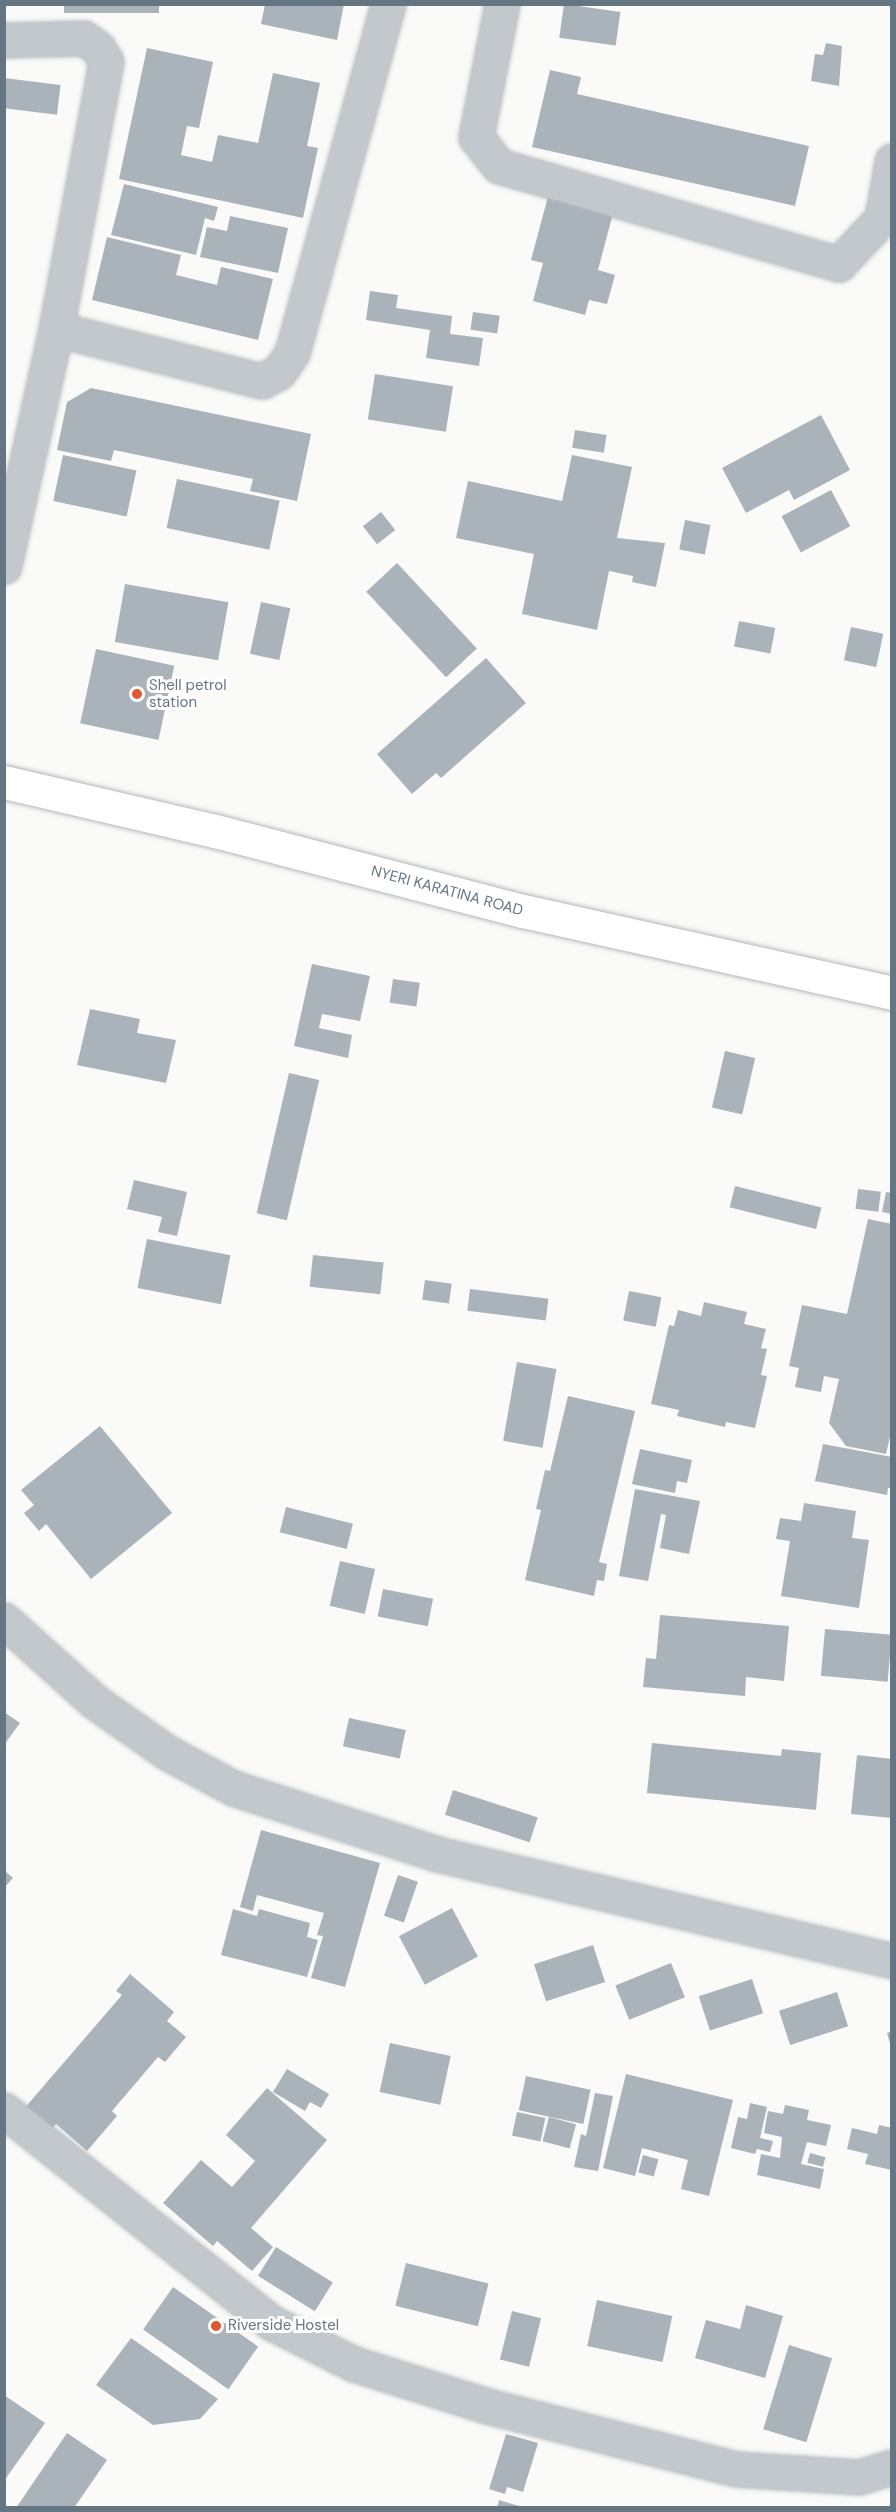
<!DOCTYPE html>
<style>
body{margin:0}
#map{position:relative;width:896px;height:2512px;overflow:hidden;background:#fafaf8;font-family:"DM Sans",sans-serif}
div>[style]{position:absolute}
.building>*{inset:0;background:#aab3b9;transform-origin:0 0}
.roads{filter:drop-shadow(0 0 2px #b4b9bd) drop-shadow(0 0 2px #b4b9bd)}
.minor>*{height:33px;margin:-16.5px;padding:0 16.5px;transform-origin:16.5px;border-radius:16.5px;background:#c3c8cc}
.highway>*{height:33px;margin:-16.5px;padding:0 16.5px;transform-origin:16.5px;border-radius:16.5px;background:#fff}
.dots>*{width:16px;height:16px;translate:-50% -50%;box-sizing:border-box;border:3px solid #fff;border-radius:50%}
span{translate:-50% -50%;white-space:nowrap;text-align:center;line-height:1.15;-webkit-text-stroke:6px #fff;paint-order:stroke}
.poi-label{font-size:15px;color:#657683}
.left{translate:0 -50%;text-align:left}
.street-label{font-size:15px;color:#657683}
.frame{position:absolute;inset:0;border:6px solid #657683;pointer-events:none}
</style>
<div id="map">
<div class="building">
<i style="left:64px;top:4px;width:95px;height:9px"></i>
<i style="clip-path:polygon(265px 4px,344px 4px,337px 40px,261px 24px)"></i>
<i style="left:564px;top:4px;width:57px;height:34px;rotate:8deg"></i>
<i style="clip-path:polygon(826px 43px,842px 46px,839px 86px,811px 81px,815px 54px,823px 55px)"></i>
<i style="clip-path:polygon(147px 48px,213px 62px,199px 128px,187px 126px,181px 155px,212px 162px,218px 135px,258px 143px,273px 73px,320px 83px,307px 146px,318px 148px,303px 218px,119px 179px)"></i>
<i style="clip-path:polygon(550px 70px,581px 77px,577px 94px,809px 146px,795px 206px,532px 147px)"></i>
<i style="left:4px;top:78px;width:57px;height:30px;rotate:7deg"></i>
<i style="clip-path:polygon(124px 184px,218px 207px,214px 221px,205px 218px,196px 255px,111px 235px)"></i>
<i style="clip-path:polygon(550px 189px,615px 206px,598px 270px,615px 275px,607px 304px,589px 300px,585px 315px,533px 301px,543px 263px,531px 260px)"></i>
<i style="clip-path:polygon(230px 216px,288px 228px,278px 273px,200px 257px,207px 227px,227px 231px)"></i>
<i style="clip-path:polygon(107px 237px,181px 255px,176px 275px,217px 285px,221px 267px,273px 279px,258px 340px,92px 300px)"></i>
<i style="clip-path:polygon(370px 291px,398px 295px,396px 308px,452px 316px,450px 334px,483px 338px,479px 366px,426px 358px,430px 330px,366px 320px)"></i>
<i style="left:473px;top:312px;width:27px;height:18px;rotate:8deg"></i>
<i style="left:375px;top:374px;width:79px;height:46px;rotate:9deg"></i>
<i style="clip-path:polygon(91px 388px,311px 434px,297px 501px,250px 491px,253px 479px,114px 450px,111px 461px,57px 450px,67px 402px)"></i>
<i style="clip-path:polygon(821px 415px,850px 470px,794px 500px,789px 490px,746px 513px,722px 468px)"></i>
<i style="left:575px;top:430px;width:32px;height:18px;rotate:9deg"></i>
<i style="left:63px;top:455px;width:75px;height:47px;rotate:12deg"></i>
<i style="clip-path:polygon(572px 455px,632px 467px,617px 538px,665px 543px,656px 587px,632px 582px,633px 576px,609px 571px,597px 630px,522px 614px,534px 554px,456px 538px,468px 481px,562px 501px)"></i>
<i style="left:177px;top:479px;width:105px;height:50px;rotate:12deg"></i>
<i style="left:831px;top:490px;width:41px;height:56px;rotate:62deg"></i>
<i style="left:381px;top:512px;width:23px;height:23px;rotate:52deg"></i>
<i style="left:685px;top:520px;width:26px;height:30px;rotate:11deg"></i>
<i style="left:397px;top:563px;width:117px;height:42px;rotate:47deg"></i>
<i style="left:125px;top:584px;width:105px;height:59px;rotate:10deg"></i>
<i style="left:261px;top:602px;width:30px;height:53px;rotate:12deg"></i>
<i style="left:739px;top:621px;width:37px;height:26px;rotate:11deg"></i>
<i style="left:851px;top:627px;width:33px;height:34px;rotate:12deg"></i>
<i style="left:96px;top:649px;width:80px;height:76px;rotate:12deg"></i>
<i style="clip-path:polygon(486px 658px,526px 703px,441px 778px,436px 773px,412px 794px,377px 754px)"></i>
<i style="clip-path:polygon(312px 964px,370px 976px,360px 1021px,322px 1014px,319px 1028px,352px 1035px,348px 1058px,294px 1046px)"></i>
<i style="left:393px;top:979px;width:27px;height:24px;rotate:8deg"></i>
<i style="clip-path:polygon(90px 1009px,140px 1019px,137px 1033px,176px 1040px,166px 1083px,77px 1065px)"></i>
<i style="left:725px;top:1051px;width:31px;height:58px;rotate:13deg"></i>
<i style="left:289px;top:1073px;width:31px;height:144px;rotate:13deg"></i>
<i style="clip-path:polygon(134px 1180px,187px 1192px,177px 1236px,158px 1232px,162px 1217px,127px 1209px)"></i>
<i style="left:735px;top:1186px;width:89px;height:22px;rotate:14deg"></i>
<i style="left:858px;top:1189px;width:23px;height:20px;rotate:7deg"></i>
<i style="clip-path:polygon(886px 1192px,892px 1193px,892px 1214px,882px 1212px)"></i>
<i style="clip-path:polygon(868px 1219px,892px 1224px,892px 1428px,886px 1454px,846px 1446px,829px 1423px,839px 1379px,824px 1376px,821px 1392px,795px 1387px,799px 1368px,789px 1366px,802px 1305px,847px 1314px)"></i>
<i style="left:147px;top:1239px;width:85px;height:50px;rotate:11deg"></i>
<i style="left:313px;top:1255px;width:71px;height:32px;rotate:6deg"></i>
<i style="left:425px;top:1280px;width:27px;height:20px;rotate:8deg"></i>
<i style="left:470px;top:1289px;width:79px;height:22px;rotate:7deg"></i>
<i style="left:629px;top:1291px;width:33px;height:30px;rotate:11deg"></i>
<i style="clip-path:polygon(704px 1302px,747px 1312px,744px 1324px,766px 1329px,761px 1348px,767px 1349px,761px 1375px,767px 1376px,755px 1428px,726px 1422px,725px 1427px,677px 1416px,679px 1410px,651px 1404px,669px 1325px,674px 1326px,678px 1310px,701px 1316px)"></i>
<i style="left:517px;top:1362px;width:40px;height:80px;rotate:10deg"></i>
<i style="clip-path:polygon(568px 1396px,635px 1411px,599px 1562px,607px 1564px,604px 1581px,597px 1580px,594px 1596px,525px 1580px,541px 1510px,536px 1509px,545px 1470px,550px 1471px)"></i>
<i style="clip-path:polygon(100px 1426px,172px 1513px,91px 1579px,46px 1524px,39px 1531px,24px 1513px,34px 1505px,21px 1490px)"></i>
<i style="clip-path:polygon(823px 1444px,892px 1457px,892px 1488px,888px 1488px,887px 1495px,815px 1481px)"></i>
<i style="clip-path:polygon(640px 1449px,692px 1460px,687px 1483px,677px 1481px,675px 1493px,632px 1484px)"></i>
<i style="clip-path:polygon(635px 1489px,700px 1501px,689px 1554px,660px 1548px,666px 1515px,661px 1514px,648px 1581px,619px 1576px)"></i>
<i style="clip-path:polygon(804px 1503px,856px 1511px,852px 1538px,869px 1540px,859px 1608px,781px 1596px,790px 1541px,776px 1539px,780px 1518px,801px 1521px)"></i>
<i style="left:286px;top:1507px;width:69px;height:26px;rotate:14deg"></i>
<i style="left:340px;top:1561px;width:36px;height:46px;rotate:13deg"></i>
<i style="left:383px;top:1589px;width:51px;height:28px;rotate:11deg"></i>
<i style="clip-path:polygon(660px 1615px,789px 1626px,784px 1681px,746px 1677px,745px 1696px,643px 1687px,646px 1658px,656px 1659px)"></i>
<i style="left:825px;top:1629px;width:67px;height:47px;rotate:5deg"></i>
<i style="clip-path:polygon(4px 1712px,20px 1723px,4px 1745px)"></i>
<i style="left:349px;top:1718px;width:58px;height:29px;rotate:12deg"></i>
<i style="clip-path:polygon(652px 1743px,781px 1756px,782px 1749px,821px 1753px,816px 1810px,647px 1793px)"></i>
<i style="clip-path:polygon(857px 1755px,892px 1759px,892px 1818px,851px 1814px)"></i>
<i style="left:453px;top:1790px;width:89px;height:26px;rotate:18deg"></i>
<i style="clip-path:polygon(261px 1830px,380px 1863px,345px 1987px,311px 1978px,323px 1936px,317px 1935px,324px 1913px,257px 1895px,253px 1911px,240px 1907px)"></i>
<i style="clip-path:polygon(4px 1870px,13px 1878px,4px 1888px)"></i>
<i style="left:398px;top:1875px;width:21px;height:43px;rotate:19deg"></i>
<i style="left:452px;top:1908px;width:55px;height:60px;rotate:62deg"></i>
<i style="clip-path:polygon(233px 1909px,257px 1916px,259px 1909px,310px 1923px,307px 1937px,318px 1940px,307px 1977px,221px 1955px)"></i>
<i style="left:593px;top:1945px;width:39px;height:62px;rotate:72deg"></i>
<i style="left:671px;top:1963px;width:37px;height:60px;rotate:68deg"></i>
<i style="clip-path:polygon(130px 1974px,174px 2012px,167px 2021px,186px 2037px,165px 2062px,158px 2057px,112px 2111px,117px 2116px,87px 2151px,56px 2124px,49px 2132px,23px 2110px,122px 1995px,116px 1991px)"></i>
<i style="left:752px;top:1979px;width:36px;height:56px;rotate:72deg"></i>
<i style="left:837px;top:1992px;width:36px;height:61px;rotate:72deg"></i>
<i style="clip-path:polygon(892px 2031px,892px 2047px,891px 2047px,887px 2033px)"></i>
<i style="left:390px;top:2043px;width:62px;height:50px;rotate:12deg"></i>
<i style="clip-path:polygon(287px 2069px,329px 2094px,321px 2108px,310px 2102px,305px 2111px,273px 2092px)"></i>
<i style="clip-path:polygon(626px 2074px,733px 2100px,709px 2196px,681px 2189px,688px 2160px,642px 2148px,635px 2176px,603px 2168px)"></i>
<i style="left:526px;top:2076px;width:66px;height:35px;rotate:12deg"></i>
<i style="clip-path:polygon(267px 2088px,327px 2140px,251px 2228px,273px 2247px,252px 2271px,217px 2241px,213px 2246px,163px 2203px,201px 2160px,232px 2187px,255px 2161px,226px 2135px)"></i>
<i style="clip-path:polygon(595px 2093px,613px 2096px,598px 2171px,574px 2167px,581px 2134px,586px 2136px)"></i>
<i style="clip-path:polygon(750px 2103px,767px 2107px,760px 2138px,773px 2141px,770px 2152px,757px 2149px,755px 2154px,731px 2148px,738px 2117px,747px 2119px)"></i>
<i style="clip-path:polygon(785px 2105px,809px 2110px,807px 2120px,831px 2125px,826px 2146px,807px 2142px,801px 2164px,824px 2169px,820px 2189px,757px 2175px,761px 2154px,780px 2158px,782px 2137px,764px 2133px,768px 2111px,783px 2114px)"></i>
<i style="left:517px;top:2112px;width:29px;height:24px;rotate:12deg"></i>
<i style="left:549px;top:2117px;width:28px;height:25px;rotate:15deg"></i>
<i style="clip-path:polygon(879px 2125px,892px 2128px,892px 2170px,865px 2164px,868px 2154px,847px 2149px,852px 2128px,877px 2134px)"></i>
<i style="left:810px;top:2153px;width:16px;height:10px;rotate:15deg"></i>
<i style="left:643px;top:2155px;width:16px;height:18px;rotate:15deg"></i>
<i style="left:276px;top:2247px;width:67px;height:34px;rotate:32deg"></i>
<i style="left:406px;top:2263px;width:85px;height:44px;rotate:14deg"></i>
<i style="left:173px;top:2287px;width:104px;height:52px;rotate:35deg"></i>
<i style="left:597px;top:2300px;width:77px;height:47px;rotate:12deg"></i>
<i style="clip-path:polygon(746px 2305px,783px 2316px,765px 2378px,695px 2358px,706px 2320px,740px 2329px)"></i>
<i style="left:512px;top:2311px;width:30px;height:50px;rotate:14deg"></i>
<i style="clip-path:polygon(131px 2338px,218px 2399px,200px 2419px,153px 2425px,96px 2385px)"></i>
<i style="left:789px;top:2345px;width:45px;height:88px;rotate:17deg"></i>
<i style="clip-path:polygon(4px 2395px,45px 2423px,4px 2481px)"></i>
<i style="clip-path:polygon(67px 2433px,107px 2460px,74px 2508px,16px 2508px)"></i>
<i style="clip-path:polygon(506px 2434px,538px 2443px,523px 2492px,507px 2487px,505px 2494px,489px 2489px)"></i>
<i style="clip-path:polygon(499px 2500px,522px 2507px,522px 2508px,497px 2508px)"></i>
</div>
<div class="roads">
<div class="minor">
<i style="left:502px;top:4px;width:136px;rotate:101.1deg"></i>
<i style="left:476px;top:137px;width:37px;rotate:52deg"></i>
<i style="left:499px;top:166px;width:354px;rotate:16.1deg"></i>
<i style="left:839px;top:264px;width:63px;rotate:-46.9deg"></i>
<i style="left:882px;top:218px;width:58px;rotate:-80deg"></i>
<i style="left:4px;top:40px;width:80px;rotate:-1.4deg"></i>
<i style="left:84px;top:38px;width:17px;rotate:36deg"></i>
<i style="left:98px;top:48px;width:16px;rotate:60deg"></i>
<i style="left:106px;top:62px;width:272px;rotate:100.6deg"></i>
<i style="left:56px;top:329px;width:243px;rotate:102.4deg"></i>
<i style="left:56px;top:329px;width:212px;rotate:14.2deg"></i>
<i style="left:262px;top:381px;width:19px;rotate:-28deg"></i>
<i style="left:279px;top:372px;width:23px;rotate:-56deg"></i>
<i style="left:292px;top:353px;width:362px;rotate:-74.6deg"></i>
<i style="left:4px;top:1620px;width:122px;rotate:42deg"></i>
<i style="left:95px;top:1702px;width:89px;rotate:34.9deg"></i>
<i style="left:168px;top:1753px;width:74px;rotate:28.3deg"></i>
<i style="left:233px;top:1788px;width:214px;rotate:17.9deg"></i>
<i style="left:437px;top:1854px;width:467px;rotate:13.2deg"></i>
<i style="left:4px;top:2110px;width:342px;rotate:38.5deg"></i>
<i style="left:272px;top:2323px;width:92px;rotate:26.6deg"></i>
<i style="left:354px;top:2364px;width:139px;rotate:17.5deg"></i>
<i style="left:487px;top:2406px;width:257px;rotate:14.2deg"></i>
<i style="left:736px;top:2469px;width:123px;rotate:3.7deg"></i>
<i style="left:859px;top:2477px;width:34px;rotate:-17deg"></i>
</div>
<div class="highway">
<i style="left:4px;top:782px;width:217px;rotate:13.1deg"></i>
<i style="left:215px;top:831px;width:318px;rotate:14.6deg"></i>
<i style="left:523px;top:911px;width:378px;rotate:12.5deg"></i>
</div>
</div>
<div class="dots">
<i style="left:137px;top:694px;background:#e4572e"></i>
<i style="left:216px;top:2326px;background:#e4572e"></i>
</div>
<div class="poi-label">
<span class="left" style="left:149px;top:694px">Shell petrol<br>station</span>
<span class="left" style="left:228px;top:2326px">Riverside Hostel</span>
</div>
<div class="street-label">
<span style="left:447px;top:891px;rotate:15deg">NYERI KARATINA ROAD</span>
</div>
<div class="frame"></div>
</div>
